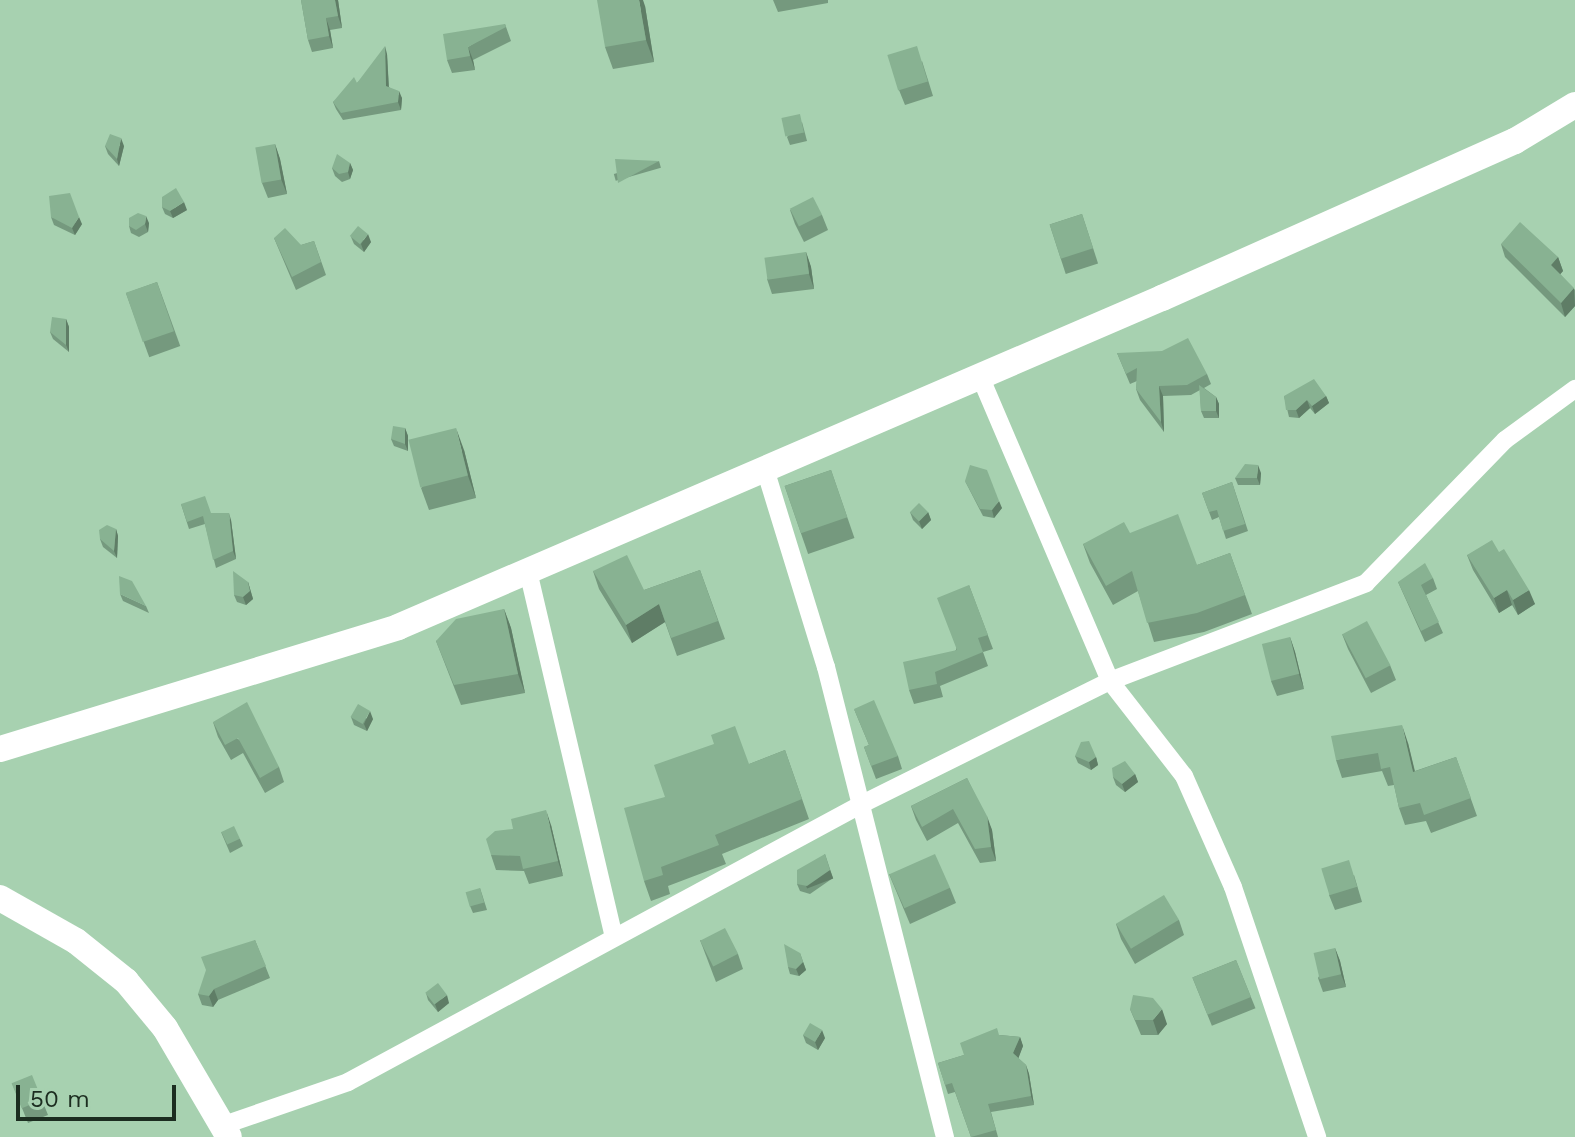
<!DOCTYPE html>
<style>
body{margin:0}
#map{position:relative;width:1575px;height:1137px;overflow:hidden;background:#a7d1b0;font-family:"Work Sans",sans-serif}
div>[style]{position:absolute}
.street>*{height:18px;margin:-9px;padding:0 9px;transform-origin:9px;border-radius:9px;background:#fff}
.secondary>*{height:26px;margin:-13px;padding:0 13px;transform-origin:13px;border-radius:13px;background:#fff}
.wall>*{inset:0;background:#75997e;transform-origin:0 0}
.shaded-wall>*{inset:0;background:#5f7d66;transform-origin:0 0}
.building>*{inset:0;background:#88b292;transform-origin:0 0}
span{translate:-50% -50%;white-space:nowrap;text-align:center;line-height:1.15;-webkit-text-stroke:7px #a7d1b0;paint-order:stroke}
.scale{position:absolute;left:16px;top:1085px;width:160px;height:36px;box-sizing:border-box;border:4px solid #1c2d20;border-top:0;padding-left:10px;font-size:24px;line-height:28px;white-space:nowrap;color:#1c2d20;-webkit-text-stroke:6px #a7d1b0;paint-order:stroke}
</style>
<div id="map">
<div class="street">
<i style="left:980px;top:376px;width:332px;rotate:66.9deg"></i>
<i style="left:1110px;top:681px;width:120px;rotate:52.1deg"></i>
<i style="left:1184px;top:776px;width:121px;rotate:66.2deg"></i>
<i style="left:1233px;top:887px;width:264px;rotate:71.4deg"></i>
<i style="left:765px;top:469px;width:207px;rotate:72.9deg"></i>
<i style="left:826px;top:667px;width:485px;rotate:75.8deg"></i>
<i style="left:528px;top:571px;width:376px;rotate:76.8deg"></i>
<i style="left:224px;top:1125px;width:131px;rotate:-19.1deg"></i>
<i style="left:348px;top:1082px;width:582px;rotate:-28.41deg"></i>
<i style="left:860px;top:805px;width:279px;rotate:-26.4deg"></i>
<i style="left:1110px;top:681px;width:274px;rotate:-20.9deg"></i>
<i style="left:1366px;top:583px;width:199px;rotate:-45.8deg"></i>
<i style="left:1505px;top:440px;width:87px;rotate:-36.1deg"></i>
</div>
<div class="secondary">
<i style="left:0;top:749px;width:416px;rotate:-17deg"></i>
<i style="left:398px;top:627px;width:832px;rotate:-23.3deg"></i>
<i style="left:1162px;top:298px;width:386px;rotate:-24deg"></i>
<i style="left:1515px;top:141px;width:70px;rotate:-31deg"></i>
<i style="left:0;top:898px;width:87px;rotate:29.5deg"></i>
<i style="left:76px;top:941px;width:64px;rotate:38.7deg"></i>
<i style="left:126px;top:981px;width:61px;rotate:50.3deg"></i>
<i style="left:165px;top:1028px;width:126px;rotate:59.6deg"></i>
</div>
<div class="wall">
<i style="clip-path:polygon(301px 0,338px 0,342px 28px,330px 30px,333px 48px,312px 52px,308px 40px)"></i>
<i style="clip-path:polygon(773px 0,828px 0,828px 3px,778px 12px)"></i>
<i style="clip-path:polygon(645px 6px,654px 62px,613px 69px,605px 47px)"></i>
<i style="clip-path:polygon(505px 24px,511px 41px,473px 60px,475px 70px,452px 73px,447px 60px)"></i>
<i style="clip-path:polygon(387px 54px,389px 87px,402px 98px,401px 110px,343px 120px,336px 109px,333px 102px,357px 83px)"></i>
<i style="clip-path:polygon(922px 61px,933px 96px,905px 105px,899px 90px)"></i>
<i style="clip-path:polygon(802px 122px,807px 141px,790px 145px,787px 137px)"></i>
<i style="clip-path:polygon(275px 144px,280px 159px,287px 194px,268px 198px,262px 183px)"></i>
<i style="clip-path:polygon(105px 146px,124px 146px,119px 166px,108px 154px)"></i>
<i style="left:659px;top:161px;width:7px;height:47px;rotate:74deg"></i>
<i style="clip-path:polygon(350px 163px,353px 170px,350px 179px,342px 182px,335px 176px,332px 168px)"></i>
<i style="clip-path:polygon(162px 207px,187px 210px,173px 218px,165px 214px)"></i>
<i style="clip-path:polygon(790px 210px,822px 215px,828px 230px,804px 242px,795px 224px)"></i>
<i style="left:1082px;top:214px;width:52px;height:34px;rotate:72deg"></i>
<i style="clip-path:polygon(51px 217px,82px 224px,75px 235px,54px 225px)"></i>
<i style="clip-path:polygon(149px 223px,148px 232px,139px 237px,131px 233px,129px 226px)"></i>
<i style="clip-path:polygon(351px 237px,371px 242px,364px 252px,354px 244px)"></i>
<i style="clip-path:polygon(274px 238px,301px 245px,314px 241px,326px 275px,296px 290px)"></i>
<i style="clip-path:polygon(1501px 244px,1558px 257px,1563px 271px,1560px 274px,1575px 290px,1575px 306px,1565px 317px,1505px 257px)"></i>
<i style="clip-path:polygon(806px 252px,811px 267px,814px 289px,772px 294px,767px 279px)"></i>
<i style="left:157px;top:282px;width:68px;height:33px;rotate:70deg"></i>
<i style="clip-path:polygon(66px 319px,69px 327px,69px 352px,53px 339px,50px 332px)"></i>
<i style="clip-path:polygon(1117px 353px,1207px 374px,1211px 384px,1204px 388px,1216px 397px,1219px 404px,1219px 418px,1204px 418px,1201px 411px,1200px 390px,1191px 395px,1163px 396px,1164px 432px,1140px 400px,1136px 389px,1137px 381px,1130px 384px)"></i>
<i style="clip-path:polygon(1284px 396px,1326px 396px,1329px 403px,1315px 414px,1310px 408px,1299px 418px,1289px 417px)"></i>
<i style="clip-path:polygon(405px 428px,408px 436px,408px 451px,394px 446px,391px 439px)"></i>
<i style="clip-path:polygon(464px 450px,476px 498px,429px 510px,421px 488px)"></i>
<i style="left:831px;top:470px;width:72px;height:49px;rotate:71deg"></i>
<i style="clip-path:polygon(1261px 473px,1260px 485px,1238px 485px,1235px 478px)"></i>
<i style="clip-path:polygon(965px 481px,1002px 508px,994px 518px,983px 516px)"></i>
<i style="clip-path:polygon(1232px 482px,1248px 531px,1226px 539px,1219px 517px,1212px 520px,1202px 493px)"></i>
<i style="clip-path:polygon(181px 504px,231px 520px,236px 559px,216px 568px,205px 524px,189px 529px)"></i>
<i style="clip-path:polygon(910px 512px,928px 512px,931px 520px,922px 529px,913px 520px)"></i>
<i style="clip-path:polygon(116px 529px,118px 536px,117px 558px,103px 547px,100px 539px)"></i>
<i style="clip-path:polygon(1130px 533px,1197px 565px,1230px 553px,1252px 614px,1204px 632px,1154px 642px,1138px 591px,1113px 605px,1090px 563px,1083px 544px)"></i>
<i style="clip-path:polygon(1499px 552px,1535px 604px,1518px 615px,1512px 605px,1499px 613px,1473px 570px,1467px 555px)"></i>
<i style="clip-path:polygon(700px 570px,725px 639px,677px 656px,665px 622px,632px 643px,599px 589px,593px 571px,644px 590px)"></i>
<i style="clip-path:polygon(1433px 578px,1437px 589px,1426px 595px,1443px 633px,1425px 642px,1398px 582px)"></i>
<i style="clip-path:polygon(248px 582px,253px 599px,246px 605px,237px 602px,234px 595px)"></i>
<i style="clip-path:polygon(969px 585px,993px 649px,983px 652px,988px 666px,940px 686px,943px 697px,914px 704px,909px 690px,956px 650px)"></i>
<i style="clip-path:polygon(120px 594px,146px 606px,149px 613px,123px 601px)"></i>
<i style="clip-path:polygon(504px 609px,511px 628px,525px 693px,461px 705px,436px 641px)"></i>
<i style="clip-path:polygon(1342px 634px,1390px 665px,1396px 680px,1371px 693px,1348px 649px)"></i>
<i style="clip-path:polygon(1290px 637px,1295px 652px,1304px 689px,1277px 696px,1271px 681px)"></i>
<i style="clip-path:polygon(854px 709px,898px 756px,902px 769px,876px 779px,864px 747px,869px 745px)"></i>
<i style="clip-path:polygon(351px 717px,373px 719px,367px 731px,354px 725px)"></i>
<i style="clip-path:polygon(213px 722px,279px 767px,284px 782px,265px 793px,243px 753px,231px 760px,218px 737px)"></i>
<i style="clip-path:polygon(1408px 743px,1415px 771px,1456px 757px,1477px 816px,1431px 833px,1426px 821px,1405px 825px,1399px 808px,1394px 785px,1388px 786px,1382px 771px,1342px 778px,1336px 760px)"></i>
<i style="clip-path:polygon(785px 750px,809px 819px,722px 854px,726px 864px,668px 886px,670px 894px,651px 901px,644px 881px,665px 797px)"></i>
<i style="clip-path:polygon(1075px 756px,1096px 757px,1098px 765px,1091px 770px,1078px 763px)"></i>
<i style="clip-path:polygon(1135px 774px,1138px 782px,1125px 792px,1116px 785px,1113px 777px)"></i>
<i style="clip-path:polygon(967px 778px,992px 830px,996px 861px,980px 863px,958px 823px,927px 841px,916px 820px,911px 806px)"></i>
<i style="clip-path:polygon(551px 825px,563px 876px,529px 884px,524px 871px,496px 870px,491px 855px)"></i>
<i style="clip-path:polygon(221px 832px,240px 839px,243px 846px,230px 853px)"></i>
<i style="clip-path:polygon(825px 854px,833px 878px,810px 894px,800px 891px,797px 884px)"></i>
<i style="clip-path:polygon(889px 874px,950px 888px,956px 903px,910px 924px)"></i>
<i style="clip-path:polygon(1354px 875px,1362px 902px,1335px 910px,1329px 895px)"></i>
<i style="clip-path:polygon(480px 888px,487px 910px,473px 913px,470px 906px)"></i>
<i style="clip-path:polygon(1179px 920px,1184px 935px,1135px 964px,1121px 939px,1116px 924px)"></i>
<i style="clip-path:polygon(255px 940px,270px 978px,218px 1000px,213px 1007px,202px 1005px,198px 994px)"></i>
<i style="clip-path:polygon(700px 940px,738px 954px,743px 969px,716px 982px)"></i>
<i style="clip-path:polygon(1335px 948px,1340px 961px,1346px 987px,1323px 992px,1318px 978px)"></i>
<i style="clip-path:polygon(800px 953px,806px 970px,799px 976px,790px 974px,788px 967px)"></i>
<i style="left:1236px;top:960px;width:52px;height:47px;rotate:68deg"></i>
<i style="clip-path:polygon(426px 993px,449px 1003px,438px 1012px,428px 1000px)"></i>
<i style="clip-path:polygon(1130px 1009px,1167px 1024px,1158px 1035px,1141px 1035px)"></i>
<i style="clip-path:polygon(803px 1035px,825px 1038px,818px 1050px,806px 1043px)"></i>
<i style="clip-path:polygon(1000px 1035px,1020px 1037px,1023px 1046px,1018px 1058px,1026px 1065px,1029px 1074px,1034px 1105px,991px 1112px,998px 1137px,971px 1137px,955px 1092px,948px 1094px,938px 1063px,964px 1055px)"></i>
<i style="clip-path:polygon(12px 1083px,42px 1100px,48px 1115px,28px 1123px)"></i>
</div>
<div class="shaded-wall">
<i style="clip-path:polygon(335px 0,338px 0,342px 28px,338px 16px)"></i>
<i style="clip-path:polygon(639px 0,643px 0,645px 6px,654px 62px,646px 40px)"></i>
<i style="clip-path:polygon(326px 18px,330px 30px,333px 48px,329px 36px)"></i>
<i style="clip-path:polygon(385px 46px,387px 54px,389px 93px,386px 86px)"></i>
<i style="clip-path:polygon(468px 47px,473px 60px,475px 70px,470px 56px)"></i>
<i style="clip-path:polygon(399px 91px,402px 98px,401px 110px,398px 102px)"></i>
<i style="clip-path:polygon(121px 138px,124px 146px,119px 166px,117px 159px)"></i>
<i style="clip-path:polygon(275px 144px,280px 159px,287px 194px,281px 179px)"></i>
<i style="clip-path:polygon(350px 163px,353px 170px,350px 179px,348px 172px)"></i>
<i style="clip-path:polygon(184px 202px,187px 210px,173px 218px,170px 211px)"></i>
<i style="clip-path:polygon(146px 216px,149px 223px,148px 232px,145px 224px)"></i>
<i style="clip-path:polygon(79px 217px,82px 224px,75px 235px,72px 228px)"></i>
<i style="clip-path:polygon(368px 234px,371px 242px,364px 252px,361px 244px)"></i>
<i style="clip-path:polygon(806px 252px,811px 267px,814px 289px,809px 274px)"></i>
<i style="clip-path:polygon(1558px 257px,1563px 271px,1556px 279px,1551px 265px)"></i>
<i style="clip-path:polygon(1574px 288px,1575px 306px,1565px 317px,1561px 303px)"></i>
<i style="clip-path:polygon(66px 319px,69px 327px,69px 352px,66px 345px)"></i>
<i style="clip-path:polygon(1159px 386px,1163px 396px,1164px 432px,1161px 422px)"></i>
<i style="clip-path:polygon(1326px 396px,1329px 403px,1315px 414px,1312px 406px)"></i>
<i style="clip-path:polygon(1216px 397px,1219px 404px,1219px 418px,1216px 411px)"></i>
<i style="clip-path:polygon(1307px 400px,1310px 408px,1299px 418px,1296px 410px)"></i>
<i style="clip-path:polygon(405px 428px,408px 436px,408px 451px,405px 444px)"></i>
<i style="clip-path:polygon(456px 428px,464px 450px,476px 498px,468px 476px)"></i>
<i style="clip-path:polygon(1258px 465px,1261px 473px,1260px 485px,1257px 478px)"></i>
<i style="clip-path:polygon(999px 501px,1002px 508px,994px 518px,992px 510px)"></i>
<i style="clip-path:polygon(928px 512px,931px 520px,922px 529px,919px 521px)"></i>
<i style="clip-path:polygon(229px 513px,231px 520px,236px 559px,233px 551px)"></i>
<i style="clip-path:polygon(116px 529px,118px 536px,117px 558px,114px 551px)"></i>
<i style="clip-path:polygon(248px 582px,253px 599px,246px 605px,243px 597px)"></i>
<i style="clip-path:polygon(1507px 590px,1512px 605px,1499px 613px,1494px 598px)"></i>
<i style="clip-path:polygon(1529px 590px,1535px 604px,1518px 615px,1513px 600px)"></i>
<i style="clip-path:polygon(659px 604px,665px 622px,632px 643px,626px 625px)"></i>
<i style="clip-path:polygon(504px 609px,511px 628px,525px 693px,518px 674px)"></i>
<i style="clip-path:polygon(1290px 637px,1295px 652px,1304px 689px,1299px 674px)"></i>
<i style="clip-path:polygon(370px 711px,373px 719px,367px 731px,364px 724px)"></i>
<i style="clip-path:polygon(1402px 725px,1408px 743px,1419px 790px,1413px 772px)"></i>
<i style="clip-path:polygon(1096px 757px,1098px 765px,1091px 770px,1089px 762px)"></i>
<i style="clip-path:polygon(1135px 774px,1138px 782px,1125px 792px,1122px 784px)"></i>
<i style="clip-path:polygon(546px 810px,551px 825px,563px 876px,558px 861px)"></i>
<i style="clip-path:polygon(987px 816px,992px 830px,996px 861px,991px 847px)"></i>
<i style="left:830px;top:870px;width:9px;height:28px;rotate:69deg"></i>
<i style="clip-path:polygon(1335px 948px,1340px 961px,1346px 987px,1341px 974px)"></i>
<i style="clip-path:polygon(803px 962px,806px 970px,799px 976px,796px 969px)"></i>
<i style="clip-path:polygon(214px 989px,218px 1000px,213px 1007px,209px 996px)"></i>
<i style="clip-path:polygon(447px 995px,449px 1003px,438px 1012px,435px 1004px)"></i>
<i style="clip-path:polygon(1162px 1009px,1167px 1024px,1158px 1035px,1153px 1020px)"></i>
<i style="clip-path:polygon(822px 1030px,825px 1038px,818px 1050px,815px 1042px)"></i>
<i style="clip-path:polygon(1020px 1037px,1023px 1046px,1017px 1062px,1013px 1053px)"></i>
<i style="clip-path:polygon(1026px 1065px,1029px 1074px,1034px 1105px,1031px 1096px)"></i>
</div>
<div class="building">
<i style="clip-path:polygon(301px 0,335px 0,338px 16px,326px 18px,329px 36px,308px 40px)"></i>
<i style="clip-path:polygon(597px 0,639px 0,646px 40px,605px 47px)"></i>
<i style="clip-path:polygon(505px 24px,506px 27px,468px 47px,470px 56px,447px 60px,443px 34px)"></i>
<i style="clip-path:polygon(385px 46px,386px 86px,399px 91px,398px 102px,341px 113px,333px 102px,354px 77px,357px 83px)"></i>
<i style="left:917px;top:46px;width:37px;height:31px;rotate:73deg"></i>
<i style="left:800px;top:114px;width:19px;height:19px;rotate:78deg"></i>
<i style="clip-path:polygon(110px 134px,121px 138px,117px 159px,105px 146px)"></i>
<i style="left:275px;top:144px;width:36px;height:20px;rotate:80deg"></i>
<i style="clip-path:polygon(337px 154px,350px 163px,348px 172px,339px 174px,332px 168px)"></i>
<i style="clip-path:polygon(615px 159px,659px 161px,618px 183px)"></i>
<i style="clip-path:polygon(176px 188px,184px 202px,170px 211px,162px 207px,162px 197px)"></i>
<i style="clip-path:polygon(70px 193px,79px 217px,72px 228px,51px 217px,49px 196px)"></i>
<i style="left:813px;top:197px;width:20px;height:26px;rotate:63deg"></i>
<i style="clip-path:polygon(138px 213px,146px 216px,145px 224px,136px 230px,129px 226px,129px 218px)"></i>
<i style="left:1082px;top:214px;width:36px;height:34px;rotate:72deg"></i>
<i style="clip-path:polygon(1520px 222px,1558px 257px,1551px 265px,1574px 288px,1561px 303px,1501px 244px)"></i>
<i style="left:358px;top:226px;width:13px;height:13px;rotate:39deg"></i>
<i style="clip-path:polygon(285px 228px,301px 245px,314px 241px,321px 262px,292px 277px,274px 238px)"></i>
<i style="left:806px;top:252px;width:22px;height:42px;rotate:82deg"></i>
<i style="left:157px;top:282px;width:52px;height:33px;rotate:71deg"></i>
<i style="clip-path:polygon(52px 317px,66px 319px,66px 345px,50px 332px)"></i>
<i style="clip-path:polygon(1188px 338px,1207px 374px,1187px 385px,1159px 386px,1161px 422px,1136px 389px,1137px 368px,1126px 374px,1117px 353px,1162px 351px)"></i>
<i style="clip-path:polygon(1314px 379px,1326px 396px,1312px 406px,1307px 400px,1296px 410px,1286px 410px,1284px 396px)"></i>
<i style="clip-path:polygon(1199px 385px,1216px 397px,1216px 411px,1201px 411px)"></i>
<i style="clip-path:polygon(393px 426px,405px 428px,405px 444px,391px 439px)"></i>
<i style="left:456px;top:428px;width:49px;height:49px;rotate:76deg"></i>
<i style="clip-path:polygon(1245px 464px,1258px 465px,1257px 478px,1235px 478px)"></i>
<i style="clip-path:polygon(970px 465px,987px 470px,999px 501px,992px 510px,980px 509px,965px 481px)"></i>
<i style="left:831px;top:470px;width:50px;height:49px;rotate:71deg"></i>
<i style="clip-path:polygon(1232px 482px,1245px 524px,1223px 531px,1217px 510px,1209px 512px,1202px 493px)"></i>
<i style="clip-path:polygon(205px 496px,211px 513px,229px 513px,233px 551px,213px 560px,203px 516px,187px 522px,181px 504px)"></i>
<i style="left:919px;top:503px;width:13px;height:13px;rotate:45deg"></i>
<i style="clip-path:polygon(1178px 514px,1197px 565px,1230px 553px,1245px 595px,1197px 613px,1147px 623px,1132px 571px,1106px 586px,1083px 544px,1124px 522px,1130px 533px)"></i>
<i style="clip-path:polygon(107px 525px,116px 529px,114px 551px,100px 539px,99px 530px)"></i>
<i style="clip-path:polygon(1492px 540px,1499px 552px,1504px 549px,1529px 590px,1513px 600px,1507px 590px,1494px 598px,1467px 555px)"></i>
<i style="clip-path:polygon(627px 555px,644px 590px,700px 570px,718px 621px,671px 638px,659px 604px,626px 625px,593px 571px)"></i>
<i style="clip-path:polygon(1425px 563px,1433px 578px,1421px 585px,1439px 622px,1421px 631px,1398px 582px)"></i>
<i style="clip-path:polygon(233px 571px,248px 582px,250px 591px,243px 597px,234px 595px)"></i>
<i style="clip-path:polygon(119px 576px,132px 581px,146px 606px,120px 594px)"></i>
<i style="clip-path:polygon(969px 585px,988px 635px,978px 638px,983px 652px,935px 672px,937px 684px,909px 690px,903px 662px,957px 650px,937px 598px)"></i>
<i style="clip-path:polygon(504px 609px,518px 674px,454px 685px,436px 641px,456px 619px)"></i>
<i style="left:1367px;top:621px;width:50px;height:28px;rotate:62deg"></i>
<i style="left:1290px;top:637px;width:38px;height:29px;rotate:76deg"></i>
<i style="clip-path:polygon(874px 700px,898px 756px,871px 766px,864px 747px,869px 745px,854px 709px)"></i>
<i style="clip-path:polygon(247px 702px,279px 767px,260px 778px,238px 738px,225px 745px,213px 722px)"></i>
<i style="left:358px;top:704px;width:14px;height:15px;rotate:30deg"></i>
<i style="clip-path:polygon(1402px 725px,1413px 772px,1456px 757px,1471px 798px,1424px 815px,1420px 803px,1399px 808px,1390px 767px,1381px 769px,1378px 753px,1336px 760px,1331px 736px)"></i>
<i style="clip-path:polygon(735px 726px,749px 764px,785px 750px,802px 799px,715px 835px,719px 845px,661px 867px,663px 875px,644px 881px,624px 808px,665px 797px,654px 765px,714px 744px,711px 735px)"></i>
<i style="clip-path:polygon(1089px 741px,1096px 757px,1089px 762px,1075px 756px,1081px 742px)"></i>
<i style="clip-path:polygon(1125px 761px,1135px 774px,1122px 784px,1113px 777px,1112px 768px)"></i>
<i style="clip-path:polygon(967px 778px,987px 816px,991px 847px,975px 849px,953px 809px,922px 827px,911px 806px)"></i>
<i style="clip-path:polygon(546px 810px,558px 861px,523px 869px,520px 856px,491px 855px,486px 839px,495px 831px,513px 829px,511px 819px)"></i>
<i style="left:234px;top:826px;width:14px;height:14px;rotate:65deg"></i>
<i style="clip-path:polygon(825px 854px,830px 870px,807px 886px,797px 884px,797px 870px)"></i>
<i style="left:935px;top:854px;width:37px;height:50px;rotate:66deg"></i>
<i style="left:1349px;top:860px;width:28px;height:29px;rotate:73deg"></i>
<i style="left:480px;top:888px;width:15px;height:15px;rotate:74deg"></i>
<i style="left:1164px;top:895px;width:29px;height:56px;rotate:59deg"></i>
<i style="left:725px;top:928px;width:29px;height:28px;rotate:63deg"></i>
<i style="clip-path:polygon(255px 940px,266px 966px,214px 989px,209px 996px,198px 994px,206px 970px,201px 957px)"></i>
<i style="clip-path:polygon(784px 944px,800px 953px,803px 962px,796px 969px,788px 967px)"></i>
<i style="left:1335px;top:948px;width:27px;height:22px;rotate:77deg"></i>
<i style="left:1236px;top:960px;width:40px;height:47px;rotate:68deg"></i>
<i style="left:438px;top:983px;width:15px;height:16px;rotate:53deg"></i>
<i style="clip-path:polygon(1133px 995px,1153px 998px,1162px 1009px,1153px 1020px,1135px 1020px,1130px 1009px)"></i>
<i style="left:810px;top:1023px;width:14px;height:14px;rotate:30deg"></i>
<i style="clip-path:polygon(997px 1028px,999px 1035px,1020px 1037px,1013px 1053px,1026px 1065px,1031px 1096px,988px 1104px,996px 1130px,971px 1137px,952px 1083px,945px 1085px,938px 1063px,964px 1055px,960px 1043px)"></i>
<i style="left:32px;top:1075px;width:27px;height:22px;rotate:68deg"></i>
</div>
<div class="scale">50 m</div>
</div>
